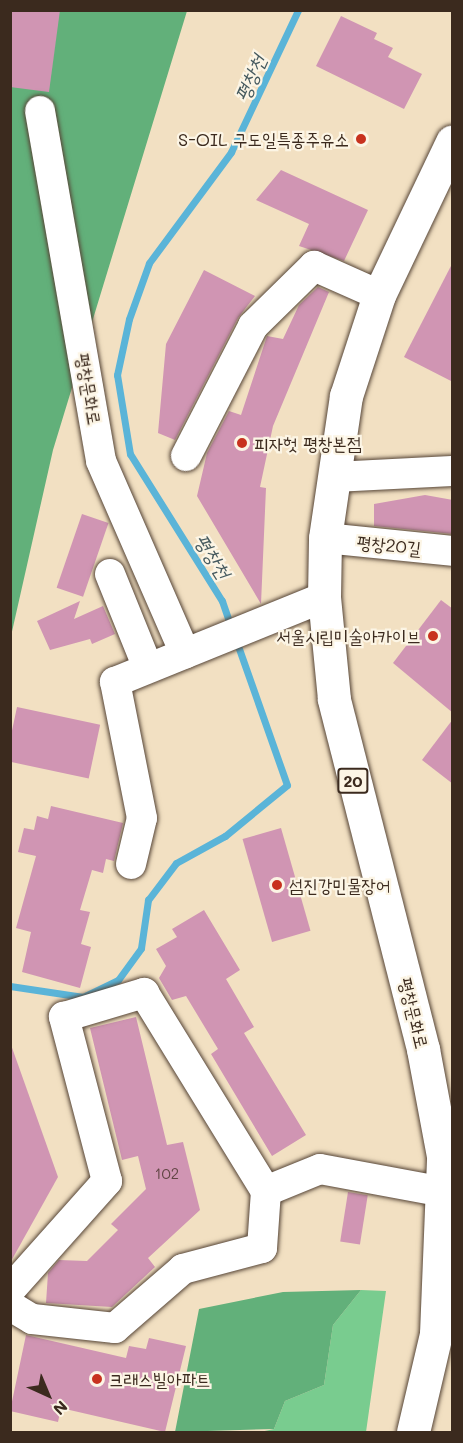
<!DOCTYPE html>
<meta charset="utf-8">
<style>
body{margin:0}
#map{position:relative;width:463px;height:1443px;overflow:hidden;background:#f2e0c2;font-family:Mali,"Poor Story",sans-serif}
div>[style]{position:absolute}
.green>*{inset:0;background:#79cc8f}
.forest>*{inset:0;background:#62b07a}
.stream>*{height:7px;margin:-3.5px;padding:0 3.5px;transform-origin:3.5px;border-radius:3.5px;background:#5ab4d8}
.building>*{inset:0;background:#d095b3;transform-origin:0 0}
.roads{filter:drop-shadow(0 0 2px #564537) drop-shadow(0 0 2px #564537)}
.minor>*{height:30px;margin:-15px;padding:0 15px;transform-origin:15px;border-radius:15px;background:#fff}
.major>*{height:33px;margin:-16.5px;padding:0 16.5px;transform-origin:16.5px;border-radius:16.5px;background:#fff}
.dots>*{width:16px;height:16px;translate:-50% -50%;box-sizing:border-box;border:3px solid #fcf5e5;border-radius:50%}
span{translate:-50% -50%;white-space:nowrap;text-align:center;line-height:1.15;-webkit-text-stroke:4.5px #fcf5e5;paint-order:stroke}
.number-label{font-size:15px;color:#604543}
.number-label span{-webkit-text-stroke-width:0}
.shield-label span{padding:2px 4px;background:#fcf5e5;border:2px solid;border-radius:4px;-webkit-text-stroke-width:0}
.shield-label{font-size:16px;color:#3b2a1e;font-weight:700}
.poi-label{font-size:18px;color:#3b2a1e}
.right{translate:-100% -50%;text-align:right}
.left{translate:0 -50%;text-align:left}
.street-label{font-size:18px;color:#3b2a1e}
.water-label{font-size:20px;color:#465a5f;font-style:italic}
.frame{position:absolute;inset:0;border:12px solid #3b2a1e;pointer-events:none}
.north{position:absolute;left:18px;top:1365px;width:60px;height:60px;-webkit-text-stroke:4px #fcf5e5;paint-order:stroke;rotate:136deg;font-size:16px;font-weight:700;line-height:24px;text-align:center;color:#3b2a1e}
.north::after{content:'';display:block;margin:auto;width:21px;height:27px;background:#3b2a1e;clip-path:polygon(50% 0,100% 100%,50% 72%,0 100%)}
</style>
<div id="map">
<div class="green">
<i style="clip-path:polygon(361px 1290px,386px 1291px,366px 1432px,260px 1432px,274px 1429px,285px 1401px,324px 1385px,333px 1325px)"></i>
</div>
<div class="forest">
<i style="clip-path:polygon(11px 11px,187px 11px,53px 450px,11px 636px)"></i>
<i style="clip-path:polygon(361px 1290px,333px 1325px,324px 1385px,285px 1401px,274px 1429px,175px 1432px,199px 1309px,283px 1292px)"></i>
</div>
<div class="stream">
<i style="left:231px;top:627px;width:28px;rotate:-109deg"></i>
<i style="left:222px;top:601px;width:173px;rotate:-122deg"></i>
<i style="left:130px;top:454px;width:80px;rotate:-99.3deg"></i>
<i style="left:117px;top:375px;width:57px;rotate:-77.9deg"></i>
<i style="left:129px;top:319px;width:59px;rotate:-70.3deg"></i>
<i style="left:149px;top:263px;width:138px;rotate:-53.5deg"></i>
<i style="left:231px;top:152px;width:157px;rotate:-64.7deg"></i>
<i style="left:10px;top:986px;width:74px;rotate:8.6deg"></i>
<i style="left:83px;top:997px;width:39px;rotate:-26deg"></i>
<i style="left:118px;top:980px;width:39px;rotate:-54deg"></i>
<i style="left:141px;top:948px;width:49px;rotate:-81.7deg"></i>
<i style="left:148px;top:900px;width:46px;rotate:-52.9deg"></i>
<i style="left:176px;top:863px;width:56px;rotate:-28.9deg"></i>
<i style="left:225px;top:836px;width:80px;rotate:-39.4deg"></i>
<i style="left:287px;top:785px;width:154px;rotate:-109.4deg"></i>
</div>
<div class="building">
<i style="clip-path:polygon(10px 10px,60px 10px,49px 92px,10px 87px)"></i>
<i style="clip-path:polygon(341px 16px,377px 33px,374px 39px,393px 48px,388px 57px,422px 74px,404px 109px,316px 66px)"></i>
<i style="clip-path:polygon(281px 170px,368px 210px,344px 261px,299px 246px,309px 224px,256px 200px)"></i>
<i style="clip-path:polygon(453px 262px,453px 382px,404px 357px)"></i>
<i style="clip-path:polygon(204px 270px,255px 296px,238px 318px,175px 440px,158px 433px,166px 344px)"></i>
<i style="clip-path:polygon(318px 287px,329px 292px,273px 426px,260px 487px,266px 488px,261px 604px,197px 496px,207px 453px,229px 411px,241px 415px,267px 336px,283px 339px,299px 305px)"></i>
<i style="clip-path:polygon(425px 495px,453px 500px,453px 534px,374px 526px,374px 504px)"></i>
<i style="left:82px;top:514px;width:28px;height:78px;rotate:19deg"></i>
<i style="clip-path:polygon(441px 600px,453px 609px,453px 713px,393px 663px)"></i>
<i style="clip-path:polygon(80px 601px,74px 619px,103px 606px,115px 634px,92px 644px,90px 639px,50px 650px,37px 621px)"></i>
<i style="left:17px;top:707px;width:85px;height:55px;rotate:12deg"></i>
<i style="clip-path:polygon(453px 719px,453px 784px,422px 760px)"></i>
<i style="clip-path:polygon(51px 806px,123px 823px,114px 861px,106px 859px,103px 873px,92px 870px,80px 910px,90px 912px,81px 944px,91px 947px,80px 988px,22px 972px,31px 932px,16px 928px,36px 856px,18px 852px,24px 828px,34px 830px,37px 816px,48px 819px)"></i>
<i style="left:281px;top:828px;width:107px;height:40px;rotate:74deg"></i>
<i style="clip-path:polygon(204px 910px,240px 970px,226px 979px,254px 1027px,244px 1033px,306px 1135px,272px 1156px,211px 1054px,218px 1049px,186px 996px,172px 1000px,159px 978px,166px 966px,156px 949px,177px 937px,172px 929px)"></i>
<i style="clip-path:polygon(136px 1017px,167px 1145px,183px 1142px,200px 1210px,148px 1258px,155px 1267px,112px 1307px,46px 1303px,48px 1273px,59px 1260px,87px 1261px,118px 1230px,111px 1224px,146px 1189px,138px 1156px,122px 1160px,90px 1028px)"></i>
<i style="clip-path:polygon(10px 1042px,58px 1177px,10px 1263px)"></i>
<i style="left:348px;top:1192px;width:20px;height:50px;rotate:9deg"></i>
<i style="clip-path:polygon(26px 1335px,126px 1358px,129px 1346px,146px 1349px,149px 1338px,186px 1346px,165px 1432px,61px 1408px,58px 1422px,10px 1411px)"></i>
</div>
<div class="roads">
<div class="minor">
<i style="left:40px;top:111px;width:355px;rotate:80.1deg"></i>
<i style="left:101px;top:461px;width:210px;rotate:66.4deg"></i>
<i style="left:186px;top:456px;width:146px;rotate:-62.7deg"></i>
<i style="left:253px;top:326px;width:86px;rotate:-44.5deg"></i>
<i style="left:314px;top:266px;width:71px;rotate:24deg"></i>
<i style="left:334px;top:477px;width:118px;rotate:-2.9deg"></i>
<i style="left:325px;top:538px;width:128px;rotate:5.8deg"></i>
<i style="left:110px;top:574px;width:101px;rotate:68deg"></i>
<i style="left:131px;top:864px;width:47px;rotate:-76.6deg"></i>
<i style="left:142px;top:818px;width:139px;rotate:-101.2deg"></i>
<i style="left:115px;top:682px;width:226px;rotate:-22.1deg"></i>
<i style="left:266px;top:1191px;width:58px;rotate:-22.2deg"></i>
<i style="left:320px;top:1169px;width:126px;rotate:10.5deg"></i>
<i style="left:10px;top:1290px;width:146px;rotate:-48.3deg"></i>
<i style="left:107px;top:1181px;width:170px;rotate:-104.7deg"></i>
<i style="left:64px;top:1017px;width:84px;rotate:-16.7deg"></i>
<i style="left:144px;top:993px;width:233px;rotate:58.4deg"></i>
<i style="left:266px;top:1191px;width:57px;rotate:94deg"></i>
<i style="left:262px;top:1248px;width:82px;rotate:165.1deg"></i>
<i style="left:183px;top:1269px;width:90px;rotate:139.1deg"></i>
<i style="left:115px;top:1328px;width:83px;rotate:-173.8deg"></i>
<i style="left:32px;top:1319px;width:26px;rotate:-149deg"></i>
</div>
<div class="major">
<i style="left:413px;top:1432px;width:101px;rotate:-76.8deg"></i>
<i style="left:436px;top:1334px;width:178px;rotate:-87.7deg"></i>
<i style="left:443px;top:1156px;width:109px;rotate:-100.6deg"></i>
<i style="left:423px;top:1049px;width:361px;rotate:-104.3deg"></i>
<i style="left:334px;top:699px;width:102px;rotate:-95.6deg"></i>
<i style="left:324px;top:597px;width:59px;rotate:-89deg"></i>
<i style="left:325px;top:538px;width:144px;rotate:-81.6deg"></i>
<i style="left:346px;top:396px;width:106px;rotate:-71.9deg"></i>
<i style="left:379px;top:295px;width:170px;rotate:-64.5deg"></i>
</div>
</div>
<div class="dots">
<i style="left:361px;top:139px;background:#c8321e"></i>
<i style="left:242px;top:443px;background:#c8321e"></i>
<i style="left:433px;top:636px;background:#c8321e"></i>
<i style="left:277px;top:885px;background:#c8321e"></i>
<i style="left:97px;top:1379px;background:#c8321e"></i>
</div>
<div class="number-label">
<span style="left:167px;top:1174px">102</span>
</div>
<div class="shield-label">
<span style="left:353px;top:781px">20</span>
</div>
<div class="poi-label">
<span class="right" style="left:349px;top:139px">S-OIL 구도일특종주유소</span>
<span class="left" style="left:254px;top:443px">피자헛 평창본점</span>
<span class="right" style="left:421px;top:636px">서울시립미술아카이브</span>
<span class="left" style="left:289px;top:885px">섬진강민물장어</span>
<span class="left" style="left:109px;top:1379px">크래스빌아파트</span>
</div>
<div class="street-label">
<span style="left:89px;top:389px;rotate:80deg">평창문화로</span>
<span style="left:389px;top:545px;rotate:6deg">평창20길</span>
<span style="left:414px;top:1013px;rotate:76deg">평창문화로</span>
</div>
<div class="water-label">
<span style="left:250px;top:78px;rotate:-66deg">평창천</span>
<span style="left:213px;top:556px;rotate:58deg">평창천</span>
</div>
<div class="frame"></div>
<div class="north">N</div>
</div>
